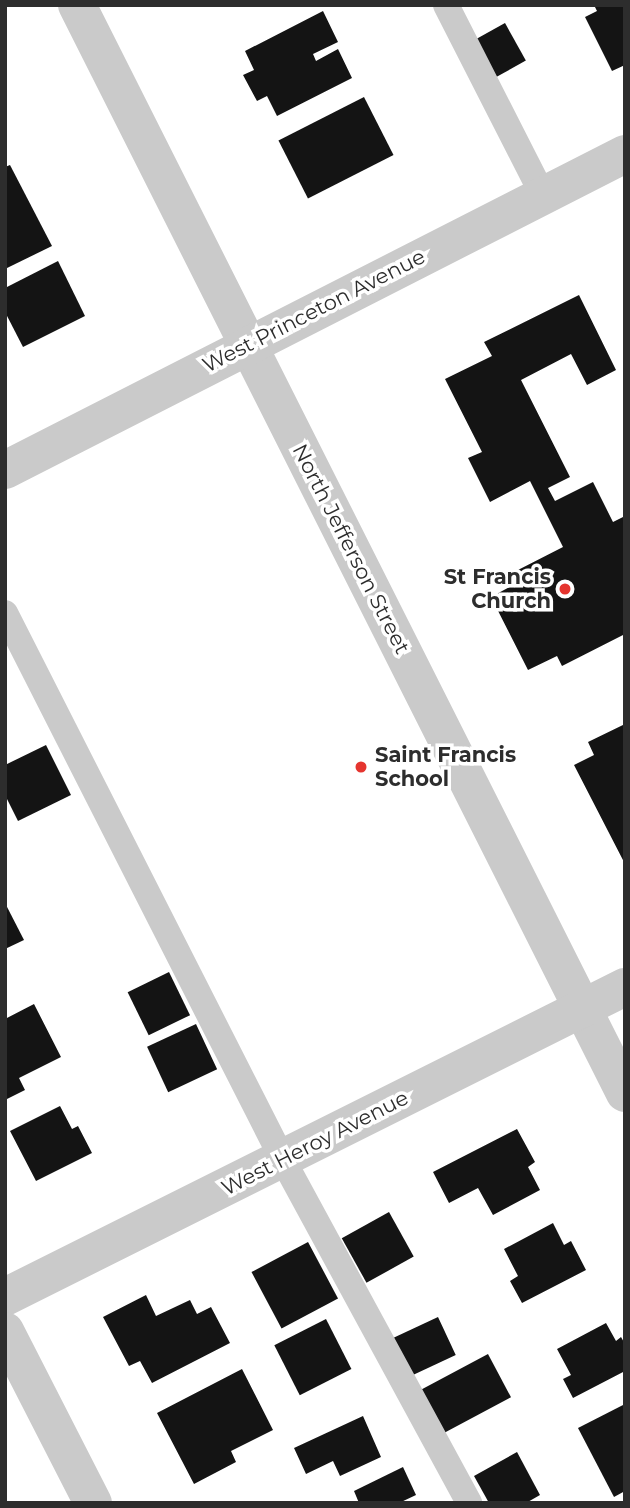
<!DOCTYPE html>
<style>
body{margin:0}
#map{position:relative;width:630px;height:1508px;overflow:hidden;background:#fff;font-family:Montserrat,sans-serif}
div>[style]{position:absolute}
.building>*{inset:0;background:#141414;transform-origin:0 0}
.service>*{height:26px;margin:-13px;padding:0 13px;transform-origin:13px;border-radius:13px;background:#cacaca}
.minor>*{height:38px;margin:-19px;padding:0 19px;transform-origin:19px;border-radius:19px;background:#cacaca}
.dots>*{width:19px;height:19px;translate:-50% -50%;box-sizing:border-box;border:4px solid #fff;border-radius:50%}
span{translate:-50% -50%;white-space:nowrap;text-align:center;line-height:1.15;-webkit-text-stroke:7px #fff;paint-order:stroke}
.street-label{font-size:21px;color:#2d2d2d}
.poi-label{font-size:21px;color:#2d2d2d;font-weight:700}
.right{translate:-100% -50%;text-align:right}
.left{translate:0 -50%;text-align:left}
.frame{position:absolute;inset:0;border:7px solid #2d2d2d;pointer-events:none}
</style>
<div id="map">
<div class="building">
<i style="clip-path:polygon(594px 5px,625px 5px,625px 65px,612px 71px,585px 17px,597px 11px)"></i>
<i style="clip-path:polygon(323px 11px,338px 42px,313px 54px,316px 61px,338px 49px,352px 78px,277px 116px,267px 96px,257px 101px,243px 75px,254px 70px,245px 51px)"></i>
<i style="left:505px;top:23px;width:43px;height:38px;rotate:61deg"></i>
<i style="left:364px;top:97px;width:65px;height:96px;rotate:63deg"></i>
<i style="clip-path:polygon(10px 165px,52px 246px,5px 269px,5px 167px)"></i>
<i style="clip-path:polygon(58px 261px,85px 316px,23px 347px,5px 312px,5px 288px)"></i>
<i style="clip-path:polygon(579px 295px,616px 370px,587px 385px,571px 354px,521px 380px,570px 477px,548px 488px,555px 501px,593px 482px,613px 522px,625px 516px,625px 634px,562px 666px,557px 656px,528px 670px,491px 597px,521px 581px,516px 571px,563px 547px,530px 481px,490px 502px,468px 458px,482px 452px,445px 379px,492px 356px,484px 342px)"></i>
<i style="clip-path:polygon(625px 724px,625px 864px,574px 765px,594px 755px,588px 742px)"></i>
<i style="clip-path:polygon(46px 745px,71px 795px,18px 821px,5px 795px,5px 765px)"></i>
<i style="clip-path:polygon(5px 903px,24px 940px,5px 949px)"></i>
<i style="left:169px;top:972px;width:48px;height:46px;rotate:64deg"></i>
<i style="clip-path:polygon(34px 1004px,61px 1057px,19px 1078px,25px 1090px,5px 1100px,5px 1019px)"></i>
<i style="left:196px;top:1024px;width:50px;height:54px;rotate:65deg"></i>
<i style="clip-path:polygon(60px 1106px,72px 1129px,78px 1126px,92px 1153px,36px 1181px,10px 1131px)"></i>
<i style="clip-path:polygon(517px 1129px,535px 1162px,528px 1167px,540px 1190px,493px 1215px,478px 1188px,449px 1203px,433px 1172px)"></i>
<i style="left:389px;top:1212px;width:51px;height:54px;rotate:61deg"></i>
<i style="clip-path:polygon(553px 1223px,564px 1245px,571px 1241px,586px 1270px,522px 1303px,510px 1281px,518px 1276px,504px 1249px)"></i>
<i style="left:308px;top:1242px;width:64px;height:64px;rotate:62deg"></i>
<i style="clip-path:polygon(146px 1295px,156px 1316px,190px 1300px,197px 1314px,211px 1307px,230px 1343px,152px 1383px,140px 1361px,129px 1366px,103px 1317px)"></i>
<i style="left:438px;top:1317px;width:42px;height:49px;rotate:65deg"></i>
<i style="left:326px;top:1319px;width:56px;height:58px;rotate:63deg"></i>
<i style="clip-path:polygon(606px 1323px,616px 1341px,621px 1337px,625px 1344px,625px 1371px,573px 1398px,563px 1379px,571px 1375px,557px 1349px)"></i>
<i style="left:488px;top:1354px;width:49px;height:77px;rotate:62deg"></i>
<i style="clip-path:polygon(242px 1369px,273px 1430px,231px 1451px,236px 1462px,194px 1484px,157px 1413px)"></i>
<i style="clip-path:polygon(625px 1404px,625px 1491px,614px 1497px,578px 1428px)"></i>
<i style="clip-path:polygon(363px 1416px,381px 1457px,340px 1476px,333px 1461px,306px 1474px,294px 1448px)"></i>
<i style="clip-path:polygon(517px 1452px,540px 1495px,526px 1503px,489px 1503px,474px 1476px)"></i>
<i style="clip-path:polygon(403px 1467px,416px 1495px,399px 1503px,359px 1503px,354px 1491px)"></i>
</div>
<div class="service">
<i style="left:446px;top:5px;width:213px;rotate:63deg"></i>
<i style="left:5px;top:613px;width:614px;rotate:63.06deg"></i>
<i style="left:283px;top:1160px;width:390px;rotate:61.5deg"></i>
</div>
<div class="minor">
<i style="left:77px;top:5px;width:1218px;rotate:63.27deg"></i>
<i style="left:5px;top:470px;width:696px;rotate:-27.01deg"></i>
<i style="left:5px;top:1297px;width:693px;rotate:-26.57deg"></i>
<i style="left:5px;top:1331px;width:193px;rotate:62.9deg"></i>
</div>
<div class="dots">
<i style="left:565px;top:589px;background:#e5352f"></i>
<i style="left:361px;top:767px;background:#e5352f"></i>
</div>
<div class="street-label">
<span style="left:314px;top:311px;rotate:-27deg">West Princeton Avenue</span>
<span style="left:351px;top:549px;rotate:63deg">North Jefferson Street</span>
<span style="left:315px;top:1143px;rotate:-27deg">West Heroy Avenue</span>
</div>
<div class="poi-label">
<span class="right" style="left:551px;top:589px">St Francis<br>Church</span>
<span class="left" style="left:375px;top:767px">Saint Francis<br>School</span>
</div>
<div class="frame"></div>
</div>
